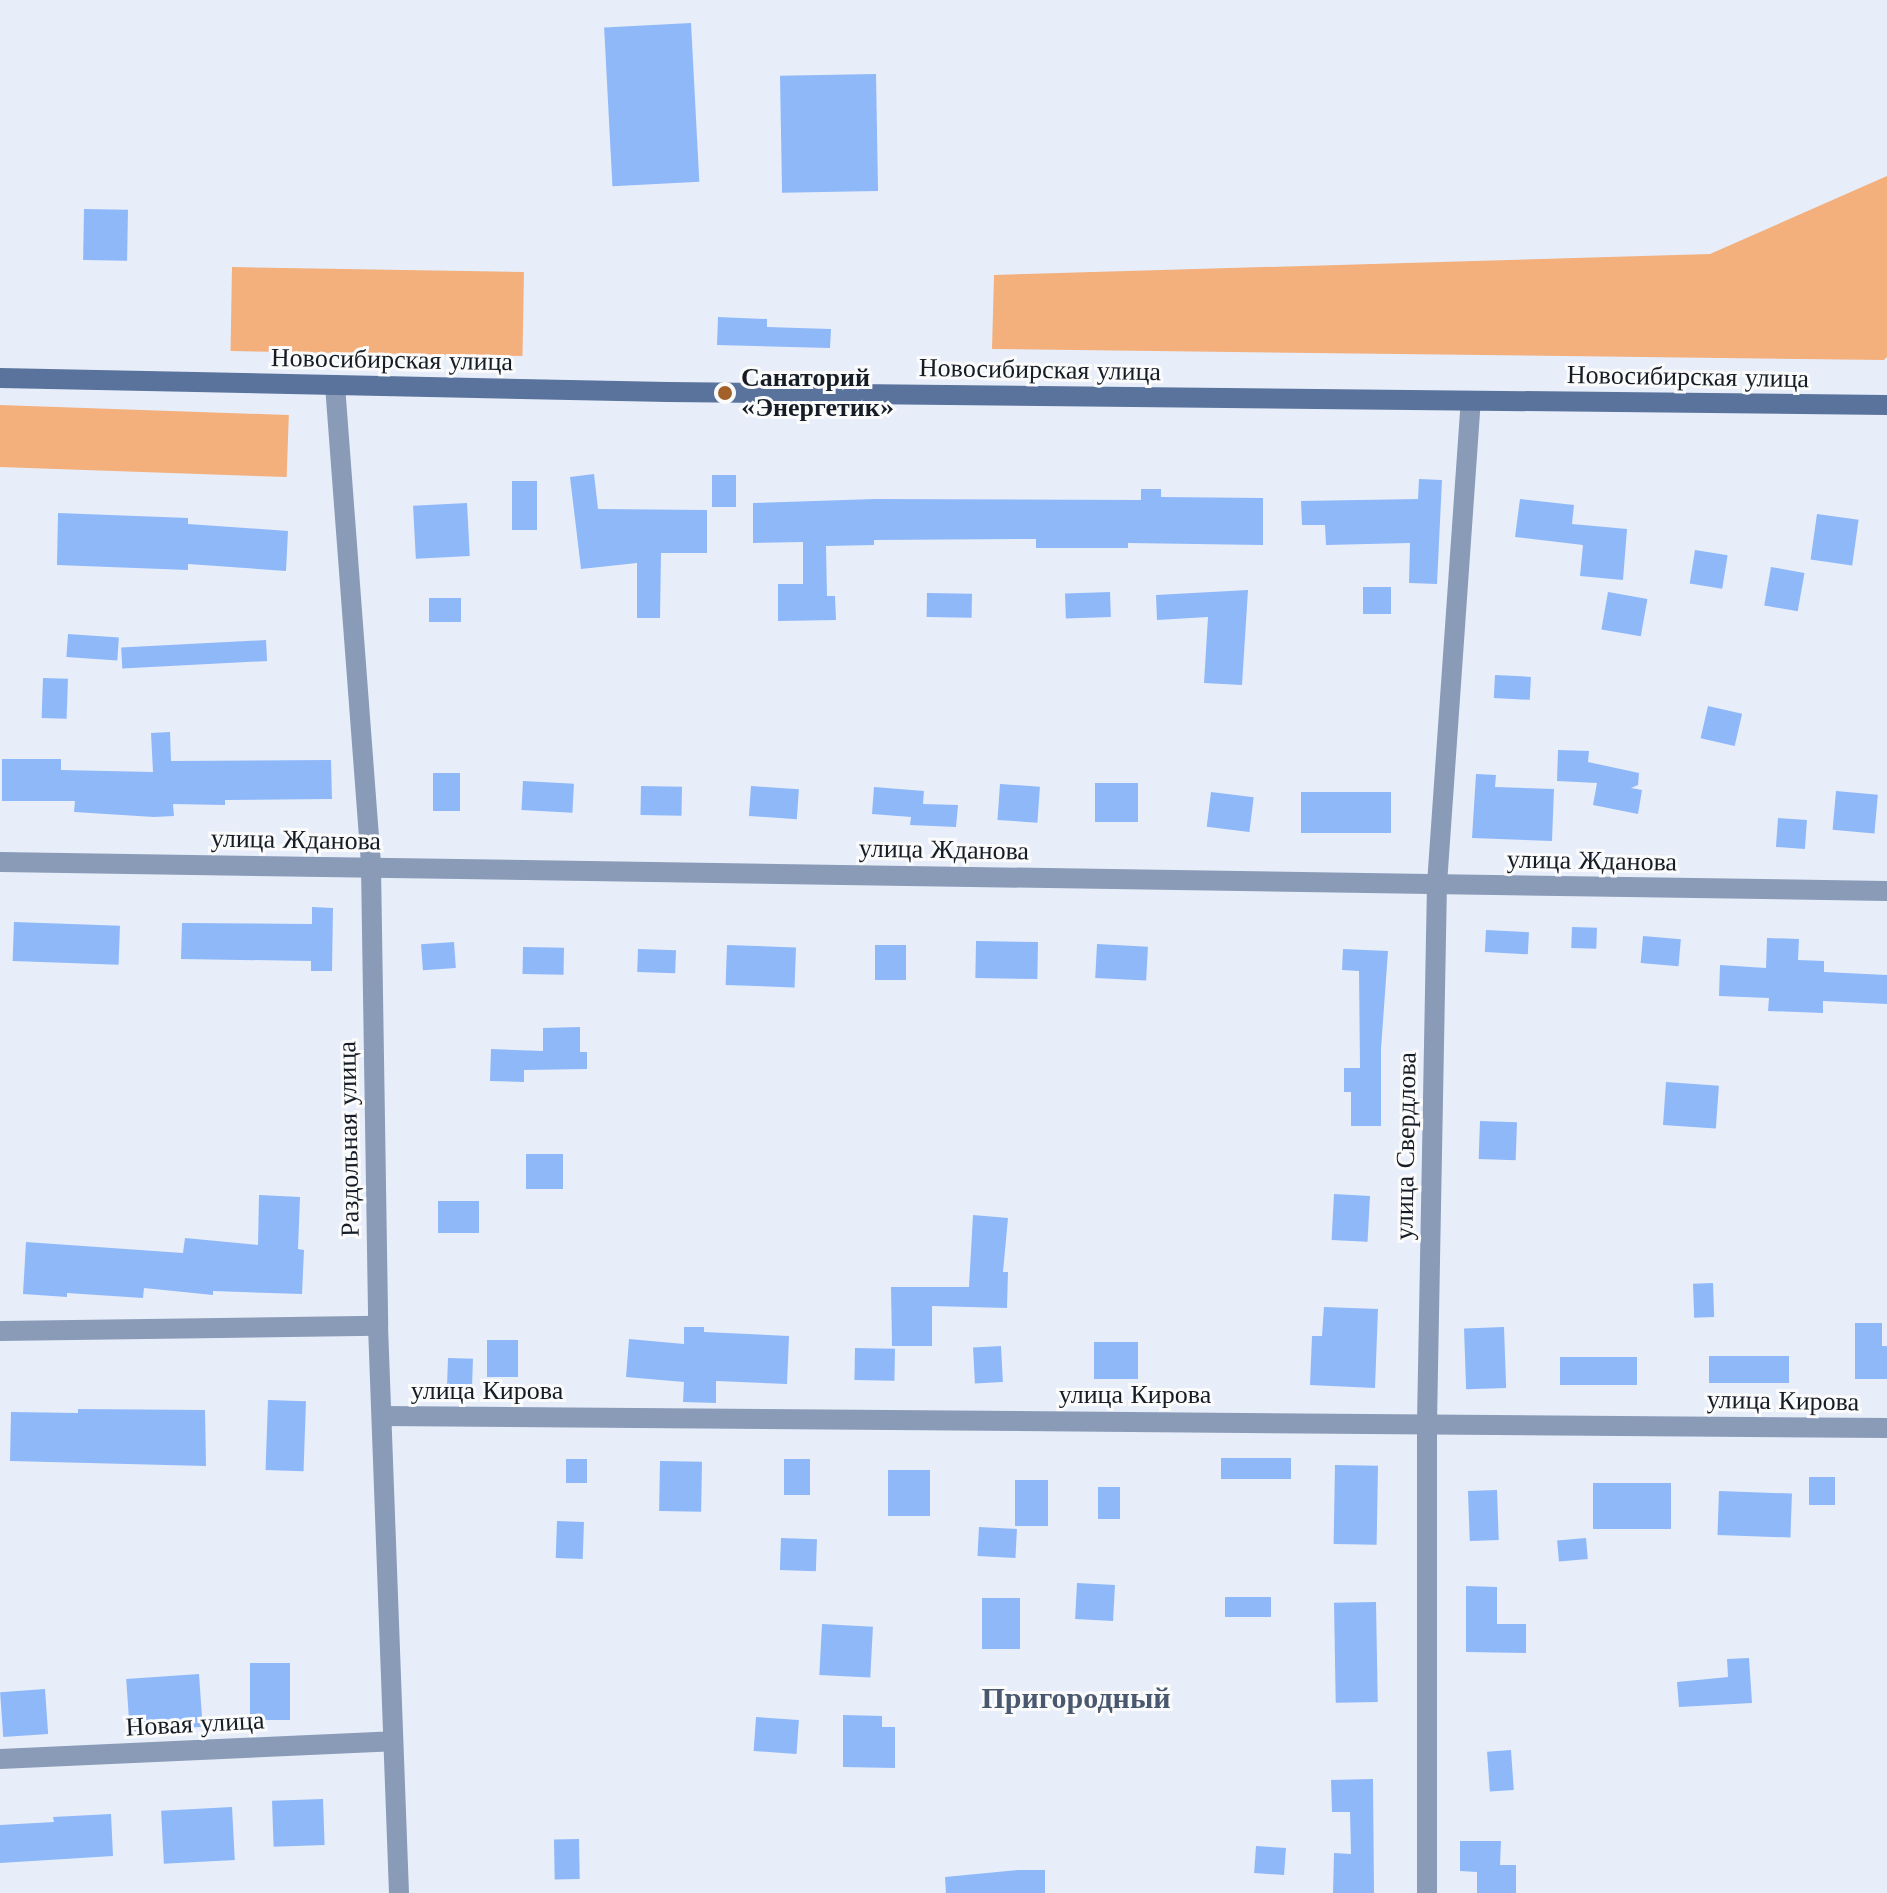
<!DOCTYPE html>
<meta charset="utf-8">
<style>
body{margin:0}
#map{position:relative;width:1887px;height:1893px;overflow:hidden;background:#e7eefa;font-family:"Libre Baskerville",serif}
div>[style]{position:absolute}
.forest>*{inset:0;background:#f3af7c;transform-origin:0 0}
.building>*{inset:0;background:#8fb8f9;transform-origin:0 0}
.street>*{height:20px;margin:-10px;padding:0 10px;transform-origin:10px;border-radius:10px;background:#899bb7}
.secondary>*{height:20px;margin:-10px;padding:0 10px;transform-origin:10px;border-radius:10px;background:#5a739c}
.dots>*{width:22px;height:22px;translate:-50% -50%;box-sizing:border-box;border:4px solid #fbfbfb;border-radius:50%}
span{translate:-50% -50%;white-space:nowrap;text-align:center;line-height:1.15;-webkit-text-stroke:6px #fbfbfb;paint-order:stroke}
.street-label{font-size:26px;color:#151c25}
.poi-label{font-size:26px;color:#151c25;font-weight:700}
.left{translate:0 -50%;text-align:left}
.quarter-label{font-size:30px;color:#49586f;font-weight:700}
</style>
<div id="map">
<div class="forest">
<i style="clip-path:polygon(1887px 176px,1887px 357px,1884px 360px,992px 349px,994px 275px,1710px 254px)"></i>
<i style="left:232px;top:267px;width:292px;height:84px;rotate:1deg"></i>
<i style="left:0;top:405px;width:289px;height:62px;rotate:2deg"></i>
</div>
<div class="building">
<i style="left:691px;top:23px;width:159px;height:87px;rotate:87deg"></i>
<i style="left:876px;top:74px;width:117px;height:96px;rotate:89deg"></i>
<i style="left:84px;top:209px;width:44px;height:51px;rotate:1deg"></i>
<i style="clip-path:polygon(718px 317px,767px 319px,767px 327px,831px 329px,830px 348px,717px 345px)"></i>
<i style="clip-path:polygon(594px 474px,598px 509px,707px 510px,707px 553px,661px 553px,660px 618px,637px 618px,637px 563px,581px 569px,570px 477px)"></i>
<i style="left:736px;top:475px;width:32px;height:24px;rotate:90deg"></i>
<i style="clip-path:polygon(1419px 479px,1442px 480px,1437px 584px,1409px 583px,1410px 543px,1326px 545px,1325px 525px,1302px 525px,1301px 501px,1418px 499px)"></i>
<i style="left:512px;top:481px;width:25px;height:49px"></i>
<i style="clip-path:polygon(1141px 489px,1161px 489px,1161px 497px,1263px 498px,1263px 545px,1128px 543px,1128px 548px,1036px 548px,1036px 539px,874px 540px,874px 545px,826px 546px,827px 596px,835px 596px,836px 620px,778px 621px,778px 584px,803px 584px,803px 542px,753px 543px,753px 503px,875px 499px,1141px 500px)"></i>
<i style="clip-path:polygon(1520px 499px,1574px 505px,1572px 524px,1627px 529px,1623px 580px,1580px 576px,1583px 545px,1515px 537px)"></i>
<i style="left:467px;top:503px;width:53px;height:54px;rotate:87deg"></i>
<i style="clip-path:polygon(58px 513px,188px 518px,188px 524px,288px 531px,286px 571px,188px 564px,188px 570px,57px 565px)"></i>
<i style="left:1817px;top:514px;width:42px;height:46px;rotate:8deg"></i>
<i style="left:1695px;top:550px;width:33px;height:34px;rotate:9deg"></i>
<i style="left:1771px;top:567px;width:34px;height:39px;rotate:10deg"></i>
<i style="left:1363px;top:587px;width:28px;height:27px"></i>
<i style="clip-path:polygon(1248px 590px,1242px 685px,1204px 683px,1208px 617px,1157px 620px,1156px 595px)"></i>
<i style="left:1110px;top:592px;width:25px;height:45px;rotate:88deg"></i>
<i style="left:1608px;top:592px;width:40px;height:38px;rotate:10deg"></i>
<i style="left:927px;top:593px;width:45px;height:24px;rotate:1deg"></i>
<i style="left:429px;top:598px;width:32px;height:24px"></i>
<i style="left:68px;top:634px;width:51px;height:23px;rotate:4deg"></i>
<i style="left:266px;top:640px;width:21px;height:145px;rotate:87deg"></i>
<i style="left:1495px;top:675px;width:36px;height:23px;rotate:3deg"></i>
<i style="left:43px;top:678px;width:25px;height:40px;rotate:2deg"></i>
<i style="left:1708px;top:706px;width:35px;height:33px;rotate:13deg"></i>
<i style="clip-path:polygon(170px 732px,171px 761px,331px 760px,332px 799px,225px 800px,225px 805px,173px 804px,174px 816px,154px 817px,74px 812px,75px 801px,2px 801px,2px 759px,61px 759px,61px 770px,153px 772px,151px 733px)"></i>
<i style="clip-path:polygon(1558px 750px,1589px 751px,1588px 762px,1639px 773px,1638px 785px,1631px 788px,1642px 790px,1638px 814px,1593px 805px,1597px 783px,1557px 781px)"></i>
<i style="left:433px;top:773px;width:27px;height:38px"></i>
<i style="clip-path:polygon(1476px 774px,1496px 775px,1495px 787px,1554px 789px,1552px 841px,1472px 838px)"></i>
<i style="left:523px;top:781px;width:51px;height:29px;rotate:3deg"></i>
<i style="left:1095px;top:783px;width:43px;height:39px"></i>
<i style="left:1000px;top:784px;width:40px;height:36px;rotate:4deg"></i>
<i style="left:641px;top:786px;width:41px;height:29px;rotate:1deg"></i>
<i style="left:751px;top:786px;width:48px;height:30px;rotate:4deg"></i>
<i style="clip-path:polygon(874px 787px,924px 791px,923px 804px,958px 805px,956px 827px,910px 825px,911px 817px,872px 814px)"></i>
<i style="left:1836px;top:791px;width:42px;height:39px;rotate:5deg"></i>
<i style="left:1211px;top:792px;width:43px;height:35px;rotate:7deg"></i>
<i style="left:1301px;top:792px;width:90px;height:41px"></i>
<i style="left:1778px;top:818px;width:29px;height:29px;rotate:4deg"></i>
<i style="clip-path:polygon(312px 907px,333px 908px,332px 971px,311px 971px,311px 961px,181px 959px,182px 923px,312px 924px)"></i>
<i style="left:14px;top:922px;width:106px;height:39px;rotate:2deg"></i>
<i style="left:1572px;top:927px;width:25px;height:21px;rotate:2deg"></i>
<i style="left:1486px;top:930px;width:43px;height:22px;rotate:3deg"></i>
<i style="left:1643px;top:936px;width:38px;height:27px;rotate:5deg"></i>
<i style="clip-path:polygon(1767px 938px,1799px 939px,1798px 960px,1824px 961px,1824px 972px,1887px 975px,1887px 1004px,1823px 1001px,1823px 1013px,1768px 1011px,1769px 998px,1719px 996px,1720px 965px,1766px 968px)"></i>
<i style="left:976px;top:941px;width:62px;height:37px;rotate:1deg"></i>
<i style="left:454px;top:942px;width:26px;height:33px;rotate:86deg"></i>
<i style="left:1097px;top:944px;width:51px;height:34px;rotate:3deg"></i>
<i style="left:727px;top:945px;width:69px;height:40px;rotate:2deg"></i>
<i style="left:875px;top:945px;width:31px;height:35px"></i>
<i style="left:523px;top:947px;width:41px;height:27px;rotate:1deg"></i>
<i style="left:638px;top:949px;width:38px;height:23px;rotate:2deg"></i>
<i style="clip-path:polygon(1343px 949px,1388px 951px,1381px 1049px,1381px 1126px,1351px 1126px,1351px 1092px,1344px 1092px,1344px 1068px,1360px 1068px,1359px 971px,1342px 970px)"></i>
<i style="clip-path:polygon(580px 1027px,580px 1052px,587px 1052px,587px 1069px,524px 1070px,524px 1082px,490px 1081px,491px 1049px,543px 1051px,543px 1028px)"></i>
<i style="left:1666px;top:1082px;width:53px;height:43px;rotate:4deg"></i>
<i style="left:1480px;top:1121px;width:37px;height:38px;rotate:2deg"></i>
<i style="left:526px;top:1154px;width:37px;height:35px"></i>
<i style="left:1334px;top:1194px;width:36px;height:46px;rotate:3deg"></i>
<i style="clip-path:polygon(259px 1195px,300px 1197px,298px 1249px,304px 1250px,302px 1294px,213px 1291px,213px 1295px,144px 1288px,143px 1298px,67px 1293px,67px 1297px,23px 1294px,26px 1242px,183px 1253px,185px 1238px,258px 1245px)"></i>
<i style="left:438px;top:1201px;width:41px;height:32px"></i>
<i style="clip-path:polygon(973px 1215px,1008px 1218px,1003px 1272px,1008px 1272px,1007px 1308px,932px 1306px,932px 1346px,892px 1346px,891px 1287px,969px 1287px)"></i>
<i style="left:1713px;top:1283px;width:34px;height:20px;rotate:88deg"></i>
<i style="clip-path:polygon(1324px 1307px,1378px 1309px,1375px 1388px,1310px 1385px,1312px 1336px,1322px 1336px)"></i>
<i style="clip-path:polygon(1855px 1323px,1882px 1323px,1882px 1346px,1887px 1346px,1887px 1379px,1855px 1379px)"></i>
<i style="clip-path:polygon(684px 1327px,704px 1327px,704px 1332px,789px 1336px,787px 1384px,716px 1381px,716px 1403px,683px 1402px,684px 1382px,626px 1377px,629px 1339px,684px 1344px)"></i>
<i style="left:1504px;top:1327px;width:61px;height:40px;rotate:88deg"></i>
<i style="left:487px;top:1340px;width:31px;height:37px"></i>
<i style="left:1138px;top:1342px;width:37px;height:44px;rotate:90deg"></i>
<i style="left:1001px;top:1346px;width:36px;height:28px;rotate:87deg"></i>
<i style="left:855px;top:1348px;width:40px;height:32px;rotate:1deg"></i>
<i style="left:1709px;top:1356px;width:80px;height:27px"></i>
<i style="left:1560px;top:1357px;width:77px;height:28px"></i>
<i style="left:448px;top:1358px;width:25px;height:35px;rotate:2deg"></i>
<i style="left:268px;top:1400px;width:38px;height:70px;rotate:2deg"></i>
<i style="clip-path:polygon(78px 1409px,205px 1410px,206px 1466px,10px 1461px,11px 1412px,78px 1413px)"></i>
<i style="left:1221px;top:1458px;width:70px;height:21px"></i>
<i style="left:566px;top:1459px;width:21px;height:24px"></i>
<i style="left:784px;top:1459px;width:26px;height:36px"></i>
<i style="left:660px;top:1461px;width:42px;height:50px;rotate:1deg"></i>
<i style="left:1335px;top:1465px;width:43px;height:79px;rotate:1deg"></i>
<i style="left:888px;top:1470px;width:42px;height:46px"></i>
<i style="left:1809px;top:1477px;width:26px;height:28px"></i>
<i style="left:1015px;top:1480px;width:33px;height:46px"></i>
<i style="left:1671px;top:1483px;width:46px;height:78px;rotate:90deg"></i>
<i style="left:1098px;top:1487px;width:22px;height:32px"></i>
<i style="left:1497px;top:1490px;width:50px;height:29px;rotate:88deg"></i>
<i style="left:1719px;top:1491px;width:73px;height:44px;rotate:2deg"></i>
<i style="left:557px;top:1521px;width:27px;height:37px;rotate:2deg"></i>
<i style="left:979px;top:1527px;width:38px;height:29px;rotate:3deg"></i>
<i style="left:781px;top:1538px;width:36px;height:32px;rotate:2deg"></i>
<i style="left:1586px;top:1538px;width:21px;height:29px;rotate:85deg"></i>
<i style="left:1077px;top:1583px;width:38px;height:36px;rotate:3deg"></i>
<i style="clip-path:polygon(1466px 1586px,1497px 1587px,1497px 1624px,1526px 1624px,1526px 1653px,1466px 1652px)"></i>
<i style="left:1271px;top:1597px;width:20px;height:46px;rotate:90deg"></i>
<i style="left:982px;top:1598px;width:38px;height:51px"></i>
<i style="left:1376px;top:1602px;width:100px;height:42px;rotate:89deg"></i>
<i style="left:822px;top:1624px;width:51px;height:51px;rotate:3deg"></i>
<i style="clip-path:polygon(1749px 1658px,1752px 1703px,1679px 1707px,1677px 1682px,1728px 1677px,1727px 1659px)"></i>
<i style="left:290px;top:1663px;width:57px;height:40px;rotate:90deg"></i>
<i style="left:199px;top:1674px;width:53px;height:73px;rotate:86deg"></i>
<i style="left:45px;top:1689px;width:45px;height:45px;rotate:86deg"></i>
<i style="clip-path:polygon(843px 1715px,882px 1716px,882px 1727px,895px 1727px,895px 1768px,843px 1767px)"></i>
<i style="left:756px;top:1717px;width:43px;height:34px;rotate:4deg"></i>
<i style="left:1511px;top:1750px;width:40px;height:24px;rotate:86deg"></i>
<i style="clip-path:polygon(1373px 1779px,1374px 1893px,1333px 1893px,1334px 1853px,1351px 1854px,1350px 1812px,1332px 1812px,1331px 1780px)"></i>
<i style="left:323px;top:1799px;width:46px;height:51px;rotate:88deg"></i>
<i style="left:232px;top:1807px;width:53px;height:71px;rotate:87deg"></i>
<i style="clip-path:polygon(111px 1814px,113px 1856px,0 1863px,0 1825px,54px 1822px,53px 1817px)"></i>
<i style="left:579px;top:1839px;width:40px;height:25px;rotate:89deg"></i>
<i style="clip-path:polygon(1460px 1841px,1501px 1841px,1500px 1865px,1516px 1865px,1516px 1893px,1477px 1893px,1477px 1872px,1460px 1871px)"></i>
<i style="left:1256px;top:1846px;width:30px;height:27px;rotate:4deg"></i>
<i style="clip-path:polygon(1018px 1870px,1045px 1870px,1045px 1893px,946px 1893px,945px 1877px)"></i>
</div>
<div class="street">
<i style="left:335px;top:385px;width:483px;rotate:85.7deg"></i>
<i style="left:371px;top:867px;width:459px;rotate:89.1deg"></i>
<i style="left:378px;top:1326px;width:567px;rotate:87.88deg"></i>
<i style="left:0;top:862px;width:1887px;rotate:0.88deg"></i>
<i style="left:0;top:1331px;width:378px;rotate:-0.8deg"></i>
<i style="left:382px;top:1416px;width:1505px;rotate:0.46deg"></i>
<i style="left:0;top:1759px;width:393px;rotate:-2.6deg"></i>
<i style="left:1427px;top:1893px;width:470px;rotate:-90deg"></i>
<i style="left:1427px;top:1423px;width:539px;rotate:-88.94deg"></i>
<i style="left:1437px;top:884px;width:484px;rotate:-86deg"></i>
</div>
<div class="secondary">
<i style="left:0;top:378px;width:668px;rotate:1.2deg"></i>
<i style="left:668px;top:392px;width:1219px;rotate:0.61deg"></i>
</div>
<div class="dots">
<i style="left:725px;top:393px;background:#a2612b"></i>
</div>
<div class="street-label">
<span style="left:392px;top:360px;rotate:1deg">Новосибирская улица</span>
<span style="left:1040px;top:370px;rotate:1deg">Новосибирская улица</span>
<span style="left:1688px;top:377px;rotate:1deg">Новосибирская улица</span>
<span style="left:296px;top:840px;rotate:1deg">улица Жданова</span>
<span style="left:944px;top:850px;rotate:1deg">улица Жданова</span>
<span style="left:1592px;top:861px;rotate:1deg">улица Жданова</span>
<span style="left:349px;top:1139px;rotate:-91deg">Раздольная улица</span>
<span style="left:1406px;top:1146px;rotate:-89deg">улица Свердлова</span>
<span style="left:487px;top:1391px">улица Кирова</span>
<span style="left:1135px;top:1395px">улица Кирова</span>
<span style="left:1783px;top:1401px;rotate:1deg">улица Кирова</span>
<span style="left:195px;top:1724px;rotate:-3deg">Новая улица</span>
</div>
<div class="poi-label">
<span class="left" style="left:741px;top:393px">Санаторий<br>«Энергетик»</span>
</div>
<div class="quarter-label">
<span style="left:1076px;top:1698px">Пригородный</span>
</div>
</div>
